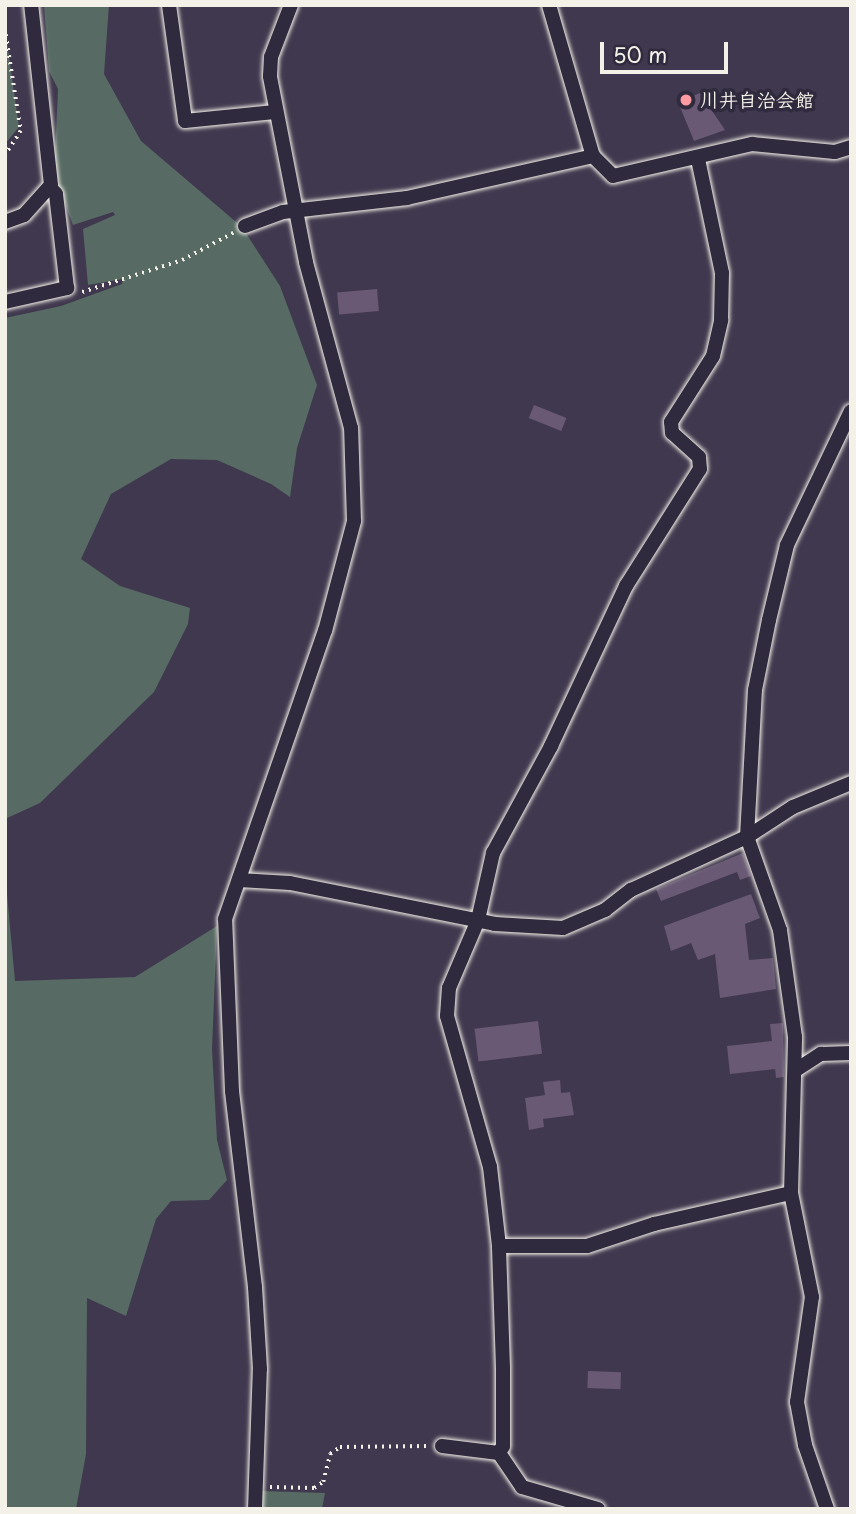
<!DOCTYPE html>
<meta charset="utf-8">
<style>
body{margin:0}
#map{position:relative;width:856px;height:1514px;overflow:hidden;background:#40384e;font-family:"Playpen Sans","Klee One",sans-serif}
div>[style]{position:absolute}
.green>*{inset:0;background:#576a63}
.building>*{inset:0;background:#695974;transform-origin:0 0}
.path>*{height:3.5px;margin-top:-1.75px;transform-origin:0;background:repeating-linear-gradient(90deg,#f4f1e8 0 2px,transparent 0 7px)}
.roads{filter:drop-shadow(0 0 2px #f4f1e8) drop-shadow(0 0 2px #f4f1e8)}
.minor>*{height:14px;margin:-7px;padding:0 7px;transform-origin:7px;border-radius:7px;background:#2f2a3d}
.dots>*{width:19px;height:19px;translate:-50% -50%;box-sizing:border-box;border:4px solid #2f2a3d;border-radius:50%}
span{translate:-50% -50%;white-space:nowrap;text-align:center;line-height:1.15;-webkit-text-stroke:7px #2f2a3d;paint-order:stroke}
.poi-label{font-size:19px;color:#f4f1e8;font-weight:700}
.left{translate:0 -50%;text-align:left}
.frame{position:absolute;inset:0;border:7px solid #f4f1e8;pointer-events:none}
.scale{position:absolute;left:600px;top:42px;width:128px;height:32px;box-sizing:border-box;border:4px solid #f4f1e8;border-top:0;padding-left:9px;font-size:21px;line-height:24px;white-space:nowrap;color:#f4f1e8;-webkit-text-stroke:5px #2f2a3d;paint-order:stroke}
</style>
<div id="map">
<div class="green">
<i style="clip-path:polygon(44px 5px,109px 5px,104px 74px,141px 141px,242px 227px,280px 286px,317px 385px,297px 448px,290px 497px,271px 484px,217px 460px,171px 459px,111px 494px,81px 559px,120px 586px,190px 608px,188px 624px,154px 692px,40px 803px,5px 819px,5px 318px,61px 306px,122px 284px,123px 279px,88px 285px,83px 229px,115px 215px,113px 212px,73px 225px,59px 187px,55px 157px,58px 89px,49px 71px)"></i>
<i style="clip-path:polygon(5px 28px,19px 127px,5px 144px)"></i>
<i style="clip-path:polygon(5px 872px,15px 981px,135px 977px,217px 926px,212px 1049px,217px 1140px,227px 1180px,209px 1200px,171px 1201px,156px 1219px,126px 1316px,87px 1298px,86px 1454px,76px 1509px,6px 1509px)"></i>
<i style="clip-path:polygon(262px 1491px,325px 1493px,322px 1509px,260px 1509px)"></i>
</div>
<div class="building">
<i style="clip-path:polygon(700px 93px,725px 130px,694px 141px,678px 102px)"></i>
<i style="left:377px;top:289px;width:22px;height:40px;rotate:85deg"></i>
<i style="left:534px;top:405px;width:35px;height:14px;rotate:22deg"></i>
<i style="clip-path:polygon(743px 853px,751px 876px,740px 880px,737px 872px,661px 901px,656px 889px)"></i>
<i style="clip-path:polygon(751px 894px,760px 918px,745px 924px,749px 960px,773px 958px,776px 989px,720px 998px,715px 954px,698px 960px,691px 943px,671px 951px,664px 926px)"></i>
<i style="left:538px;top:1021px;width:33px;height:64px;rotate:83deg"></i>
<i style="clip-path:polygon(783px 1023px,784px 1077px,776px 1078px,775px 1069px,730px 1074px,727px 1046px,772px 1041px,770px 1024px)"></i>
<i style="clip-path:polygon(560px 1080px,561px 1093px,570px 1092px,574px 1115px,543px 1119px,544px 1127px,529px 1130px,525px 1098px,545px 1095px,543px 1082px)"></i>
<i style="left:588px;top:1371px;width:33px;height:17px;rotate:2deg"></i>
</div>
<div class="path">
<i style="left:5px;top:28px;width:104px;rotate:81.2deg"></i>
<i style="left:21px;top:131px;width:30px;rotate:123deg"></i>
<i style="left:82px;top:292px;width:105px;rotate:-17.7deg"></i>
<i style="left:182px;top:260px;width:58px;rotate:-27.9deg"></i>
<i style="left:270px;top:1487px;width:44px;rotate:1.3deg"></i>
<i style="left:314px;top:1488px;width:11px;rotate:-34deg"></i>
<i style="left:323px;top:1482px;width:29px;rotate:-76deg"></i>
<i style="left:330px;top:1454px;width:12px;rotate:-35deg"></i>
<i style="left:340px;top:1447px;width:89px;rotate:-0.6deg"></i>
</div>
<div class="roads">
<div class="minor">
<i style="left:169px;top:5px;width:117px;rotate:82.1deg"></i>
<i style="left:185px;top:121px;width:90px;rotate:-5.7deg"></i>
<i style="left:549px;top:5px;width:157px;rotate:73.8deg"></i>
<i style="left:593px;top:156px;width:28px;rotate:45deg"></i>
<i style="left:613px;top:176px;width:143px;rotate:-13deg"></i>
<i style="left:752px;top:144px;width:83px;rotate:5.5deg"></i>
<i style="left:835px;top:152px;width:17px;rotate:-17deg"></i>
<i style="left:5px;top:222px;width:20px;rotate:-20deg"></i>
<i style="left:24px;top:215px;width:40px;rotate:-48deg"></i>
<i style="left:51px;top:185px;width:181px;rotate:-96.3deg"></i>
<i style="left:245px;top:226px;width:40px;rotate:-20.2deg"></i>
<i style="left:283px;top:212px;width:125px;rotate:-6.4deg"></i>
<i style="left:407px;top:198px;width:191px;rotate:-12.7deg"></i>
<i style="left:5px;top:302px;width:64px;rotate:-12.7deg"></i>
<i style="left:67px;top:288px;width:95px;rotate:-96.7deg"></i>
<i style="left:56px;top:194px;width:9px;rotate:-131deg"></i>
<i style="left:239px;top:880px;width:51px;rotate:3.4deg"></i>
<i style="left:290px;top:883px;width:209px;rotate:11.3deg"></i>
<i style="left:495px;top:924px;width:68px;rotate:3.4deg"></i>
<i style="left:563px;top:928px;width:46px;rotate:-23.2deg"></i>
<i style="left:605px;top:910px;width:33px;rotate:-38deg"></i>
<i style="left:631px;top:890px;width:128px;rotate:-24.6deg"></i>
<i style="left:747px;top:837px;width:55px;rotate:-33.1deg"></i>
<i style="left:793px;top:807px;width:63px;rotate:-22.5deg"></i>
<i style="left:796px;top:1070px;width:30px;rotate:-33deg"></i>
<i style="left:821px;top:1054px;width:30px;rotate:-2deg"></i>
<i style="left:499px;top:1246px;width:80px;rotate:-96.5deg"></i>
<i style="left:490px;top:1167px;width:157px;rotate:-105.9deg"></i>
<i style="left:447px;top:1016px;width:28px;rotate:-86deg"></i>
<i style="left:449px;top:988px;width:74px;rotate:-66.9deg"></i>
<i style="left:478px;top:920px;width:69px;rotate:-77.4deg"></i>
<i style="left:493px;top:853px;width:122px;rotate:-61.5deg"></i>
<i style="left:551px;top:746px;width:177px;rotate:-64.9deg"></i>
<i style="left:626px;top:586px;width:138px;rotate:-57.7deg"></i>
<i style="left:700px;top:469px;width:12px;rotate:-95deg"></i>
<i style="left:699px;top:457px;width:36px;rotate:-138deg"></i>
<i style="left:672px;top:433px;width:11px;rotate:-95deg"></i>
<i style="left:671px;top:422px;width:78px;rotate:-57.5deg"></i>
<i style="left:713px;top:356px;width:37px;rotate:-77deg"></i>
<i style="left:721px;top:320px;width:47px;rotate:-88.8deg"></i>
<i style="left:722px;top:273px;width:116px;rotate:-101.9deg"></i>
<i style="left:442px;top:1446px;width:57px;rotate:7deg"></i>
<i style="left:499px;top:1453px;width:41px;rotate:55.9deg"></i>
<i style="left:522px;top:1487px;width:79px;rotate:16.1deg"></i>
<i style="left:499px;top:1453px;width:8px;rotate:-60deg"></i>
<i style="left:503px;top:1446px;width:78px;rotate:-90deg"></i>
<i style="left:503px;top:1368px;width:122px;rotate:-91.9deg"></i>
<i style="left:499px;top:1246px;width:88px"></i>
<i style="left:587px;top:1246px;width:71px;rotate:-18.2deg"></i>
<i style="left:654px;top:1224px;width:140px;rotate:-12.8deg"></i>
<i style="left:255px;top:1509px;width:140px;rotate:-88deg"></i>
<i style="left:260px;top:1369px;width:82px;rotate:-93.5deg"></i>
<i style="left:255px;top:1287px;width:197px;rotate:-96.7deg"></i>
<i style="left:232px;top:1091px;width:172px;rotate:-92.3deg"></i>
<i style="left:225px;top:919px;width:305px;rotate:-70.9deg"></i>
<i style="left:325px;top:631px;width:114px;rotate:-75.2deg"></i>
<i style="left:354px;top:521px;width:93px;rotate:-91.8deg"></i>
<i style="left:351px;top:428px;width:172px;rotate:-105.2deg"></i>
<i style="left:306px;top:262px;width:189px;rotate:-101deg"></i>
<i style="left:270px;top:76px;width:19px;rotate:-87deg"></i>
<i style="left:271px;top:57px;width:56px;rotate:-69deg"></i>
<i style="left:827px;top:1509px;width:68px;rotate:-109deg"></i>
<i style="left:805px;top:1445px;width:44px;rotate:-100.5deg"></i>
<i style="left:797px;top:1402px;width:106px;rotate:-81.9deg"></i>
<i style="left:812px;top:1297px;width:106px;rotate:-101.4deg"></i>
<i style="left:791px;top:1193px;width:156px;rotate:-88.5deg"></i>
<i style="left:795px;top:1037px;width:108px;rotate:-98deg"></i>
<i style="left:780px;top:930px;width:99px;rotate:-109.5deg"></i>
<i style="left:747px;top:837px;width:147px;rotate:-86.9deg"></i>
<i style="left:755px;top:690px;width:71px;rotate:-78.7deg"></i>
<i style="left:769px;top:620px;width:77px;rotate:-76.5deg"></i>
<i style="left:787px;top:545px;width:148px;rotate:-64.5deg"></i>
</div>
</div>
<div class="dots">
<i style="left:686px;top:100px;background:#ff9aa2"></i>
</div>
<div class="poi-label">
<span class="left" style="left:700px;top:100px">川井自治会館</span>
</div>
<div class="frame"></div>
<div class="scale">50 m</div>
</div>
